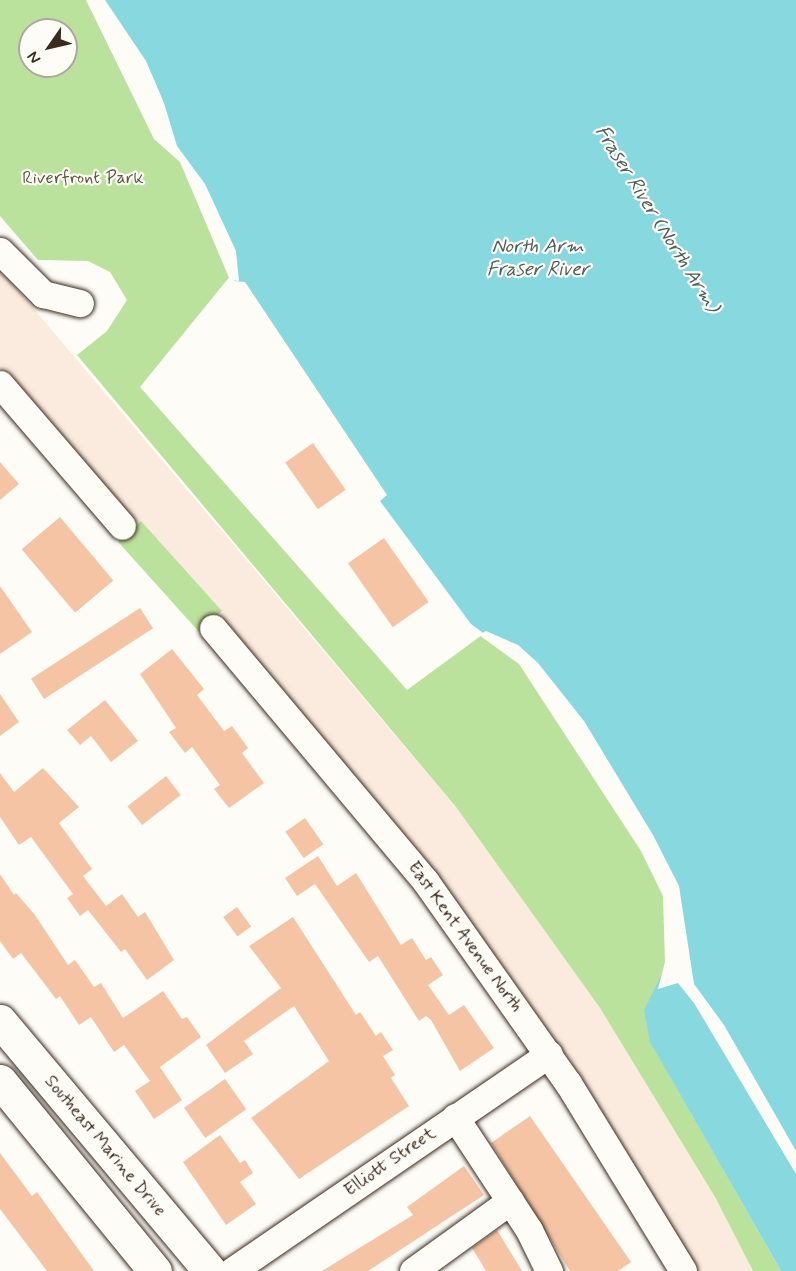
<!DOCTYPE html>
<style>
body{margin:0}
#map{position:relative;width:796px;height:1271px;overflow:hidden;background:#fdfcf7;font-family:Mynerve,sans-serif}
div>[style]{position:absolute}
.built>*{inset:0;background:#fbebde}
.green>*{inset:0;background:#bbe29d;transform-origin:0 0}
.water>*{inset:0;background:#87d8df}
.pier>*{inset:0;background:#fdfcf7}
.building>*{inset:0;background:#f5c4a5;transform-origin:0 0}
.roads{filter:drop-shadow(0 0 2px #3b2a1e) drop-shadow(0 0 2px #3b2a1e)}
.minor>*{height:27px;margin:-13.5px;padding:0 13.5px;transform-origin:13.5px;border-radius:13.5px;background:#fdfcf7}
.major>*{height:33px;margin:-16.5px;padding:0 16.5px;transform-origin:16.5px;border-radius:16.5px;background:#fdfcf7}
span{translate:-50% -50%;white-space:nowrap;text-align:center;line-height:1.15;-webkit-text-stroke:4.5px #fdfcf7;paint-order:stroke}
.park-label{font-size:18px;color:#5b583e}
.street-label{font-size:18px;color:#3b2a1e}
.water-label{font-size:20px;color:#525e58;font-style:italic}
.north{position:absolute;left:18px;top:18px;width:60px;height:60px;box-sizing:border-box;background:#fdfcf7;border:2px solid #afa8a0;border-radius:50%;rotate:236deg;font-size:16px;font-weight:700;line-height:24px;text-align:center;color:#3b2a1e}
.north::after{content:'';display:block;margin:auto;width:21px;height:27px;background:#3b2a1e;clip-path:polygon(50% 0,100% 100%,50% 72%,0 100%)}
</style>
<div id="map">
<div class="built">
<i style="clip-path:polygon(0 269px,456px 807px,600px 1008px,715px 1197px,753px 1271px,698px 1271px,574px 1068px,405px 836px,0 367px)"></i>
</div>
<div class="green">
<i style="clip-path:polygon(evenodd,0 0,87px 0,182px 160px,231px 275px,140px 387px,407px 690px,482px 635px,522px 662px,642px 849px,666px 895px,796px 1271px,668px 1073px,781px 1271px,753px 1271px,715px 1197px,600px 1008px,456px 807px,77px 355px,107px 331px,127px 300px,110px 272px,88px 261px,38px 260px,0 216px,0 0,30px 30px,66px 30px,66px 66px,30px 66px,30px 30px)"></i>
<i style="left:141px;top:521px;width:121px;height:31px;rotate:48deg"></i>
</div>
<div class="water">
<i style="clip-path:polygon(87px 0,796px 0,796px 1271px,781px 1271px,650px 1042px,644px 1010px,668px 962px,666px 895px,642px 849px,522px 662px,471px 624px,380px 501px,387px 495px,245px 282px,234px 281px,182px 160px)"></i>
</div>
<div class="pier">
<i style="clip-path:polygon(86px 0,105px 0,146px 61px,164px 103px,177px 146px,205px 184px,236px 251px,239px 281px,230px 280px,180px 162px,154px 139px)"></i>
<i style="clip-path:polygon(486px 631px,518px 645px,538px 663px,584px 721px,653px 835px,679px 886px,694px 984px,724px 1025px,796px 1151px,796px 1174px,694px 1003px,678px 983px,658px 989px,665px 962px,663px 896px,641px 851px,519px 664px,479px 635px)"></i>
</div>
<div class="building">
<i style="left:313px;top:443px;width:57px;height:34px;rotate:55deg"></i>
<i style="clip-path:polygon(0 462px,19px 484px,0 500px)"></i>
<i style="left:60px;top:517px;width:83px;height:50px;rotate:50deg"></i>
<i style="left:384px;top:538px;width:78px;height:44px;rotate:55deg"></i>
<i style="clip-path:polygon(0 586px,32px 632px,0 654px)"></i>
<i style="left:140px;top:608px;width:24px;height:130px;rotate:57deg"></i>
<i style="clip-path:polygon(172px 649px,204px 689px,197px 695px,224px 731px,232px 726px,248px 748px,242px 753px,264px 783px,229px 808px,214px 789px,220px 785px,192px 747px,185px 753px,169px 732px,176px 728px,140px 674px)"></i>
<i style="clip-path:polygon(0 694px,19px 722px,0 736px)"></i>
<i style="clip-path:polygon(105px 700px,138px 741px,111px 762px,91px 736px,80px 745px,67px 730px)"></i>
<i style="clip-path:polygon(43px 768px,79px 807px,59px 823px,92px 869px,83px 876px,106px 906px,122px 894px,138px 917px,145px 912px,174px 960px,147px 980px,125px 949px,121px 952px,88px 910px,80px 916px,67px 898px,73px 894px,31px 837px,19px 845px,0 817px,0 773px,14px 792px)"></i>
<i style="left:166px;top:776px;width:24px;height:49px;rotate:52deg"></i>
<i style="left:305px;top:818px;width:32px;height:24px;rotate:55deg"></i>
<i style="clip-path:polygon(318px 856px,337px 886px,356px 873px,401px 945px,412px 938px,426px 960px,431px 957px,443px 975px,428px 985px,449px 1015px,464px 1005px,494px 1048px,460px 1071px,431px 1020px,426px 1016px,419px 1021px,378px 956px,369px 962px,315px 884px,297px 896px,285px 878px)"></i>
<i style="clip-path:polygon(0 874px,14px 895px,16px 893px,35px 915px,68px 965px,75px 960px,94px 987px,101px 983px,123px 1018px,163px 991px,182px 1019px,187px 1017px,201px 1037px,160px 1067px,182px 1100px,154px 1119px,135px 1091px,150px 1081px,124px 1045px,114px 1052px,91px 1017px,79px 1025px,60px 996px,56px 999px,21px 953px,13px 959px,0 941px)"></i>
<i style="left:237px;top:907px;width:24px;height:17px;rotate:54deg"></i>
<i style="clip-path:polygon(293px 917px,356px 1015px,360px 1012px,376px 1036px,381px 1032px,393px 1050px,383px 1056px,395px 1075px,391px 1078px,409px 1106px,299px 1179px,251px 1118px,329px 1061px,294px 1006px,244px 1041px,253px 1054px,225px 1073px,206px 1045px,281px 988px,249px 946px)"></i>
<i style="left:225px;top:1079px;width:37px;height:50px;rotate:55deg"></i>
<i style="clip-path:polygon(530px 1116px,631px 1262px,618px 1271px,570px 1271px,491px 1143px)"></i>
<i style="clip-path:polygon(220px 1135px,240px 1163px,245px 1160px,253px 1173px,240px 1182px,256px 1204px,226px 1225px,183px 1162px)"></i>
<i style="clip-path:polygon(0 1153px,32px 1196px,37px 1192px,94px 1271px,47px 1271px,0 1209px)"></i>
<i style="clip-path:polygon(464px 1166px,484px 1195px,368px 1271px,322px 1271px,413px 1215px,407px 1207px)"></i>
<i style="clip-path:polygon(497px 1230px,522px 1271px,486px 1271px,472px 1248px)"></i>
</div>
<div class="roads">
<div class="minor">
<i style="left:0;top:251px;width:61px;rotate:45deg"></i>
<i style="left:43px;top:294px;width:38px;rotate:14deg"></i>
<i style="left:0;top:384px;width:187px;rotate:49.3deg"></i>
<i style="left:213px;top:628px;width:331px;rotate:50deg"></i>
<i style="left:426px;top:882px;width:246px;rotate:54.8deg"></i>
<i style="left:568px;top:1083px;width:220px;rotate:58.5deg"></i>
<i style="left:455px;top:1117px;width:135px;rotate:56.8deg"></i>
<i style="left:529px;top:1230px;width:46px;rotate:64deg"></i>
<i style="left:232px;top:1271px;width:384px;rotate:-34.4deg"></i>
<i style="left:413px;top:1271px;width:120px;rotate:-35.8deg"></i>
</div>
<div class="major">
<i style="left:0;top:1021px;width:326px;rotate:50deg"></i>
<i style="left:0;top:1081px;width:245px;rotate:50.8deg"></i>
</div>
</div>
<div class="park-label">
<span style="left:83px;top:178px">Riverfront Park</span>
</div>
<div class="street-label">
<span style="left:465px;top:937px;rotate:54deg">East Kent Avenue North</span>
<span style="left:105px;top:1146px;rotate:50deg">Southeast Marine Drive</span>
<span style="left:390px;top:1162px;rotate:-35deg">Elliott Street</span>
</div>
<div class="water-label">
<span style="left:657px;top:219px;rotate:58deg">Fraser River (North Arm)</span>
<span style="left:538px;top:258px">North Arm<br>Fraser River</span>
</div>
<div class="north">N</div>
</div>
